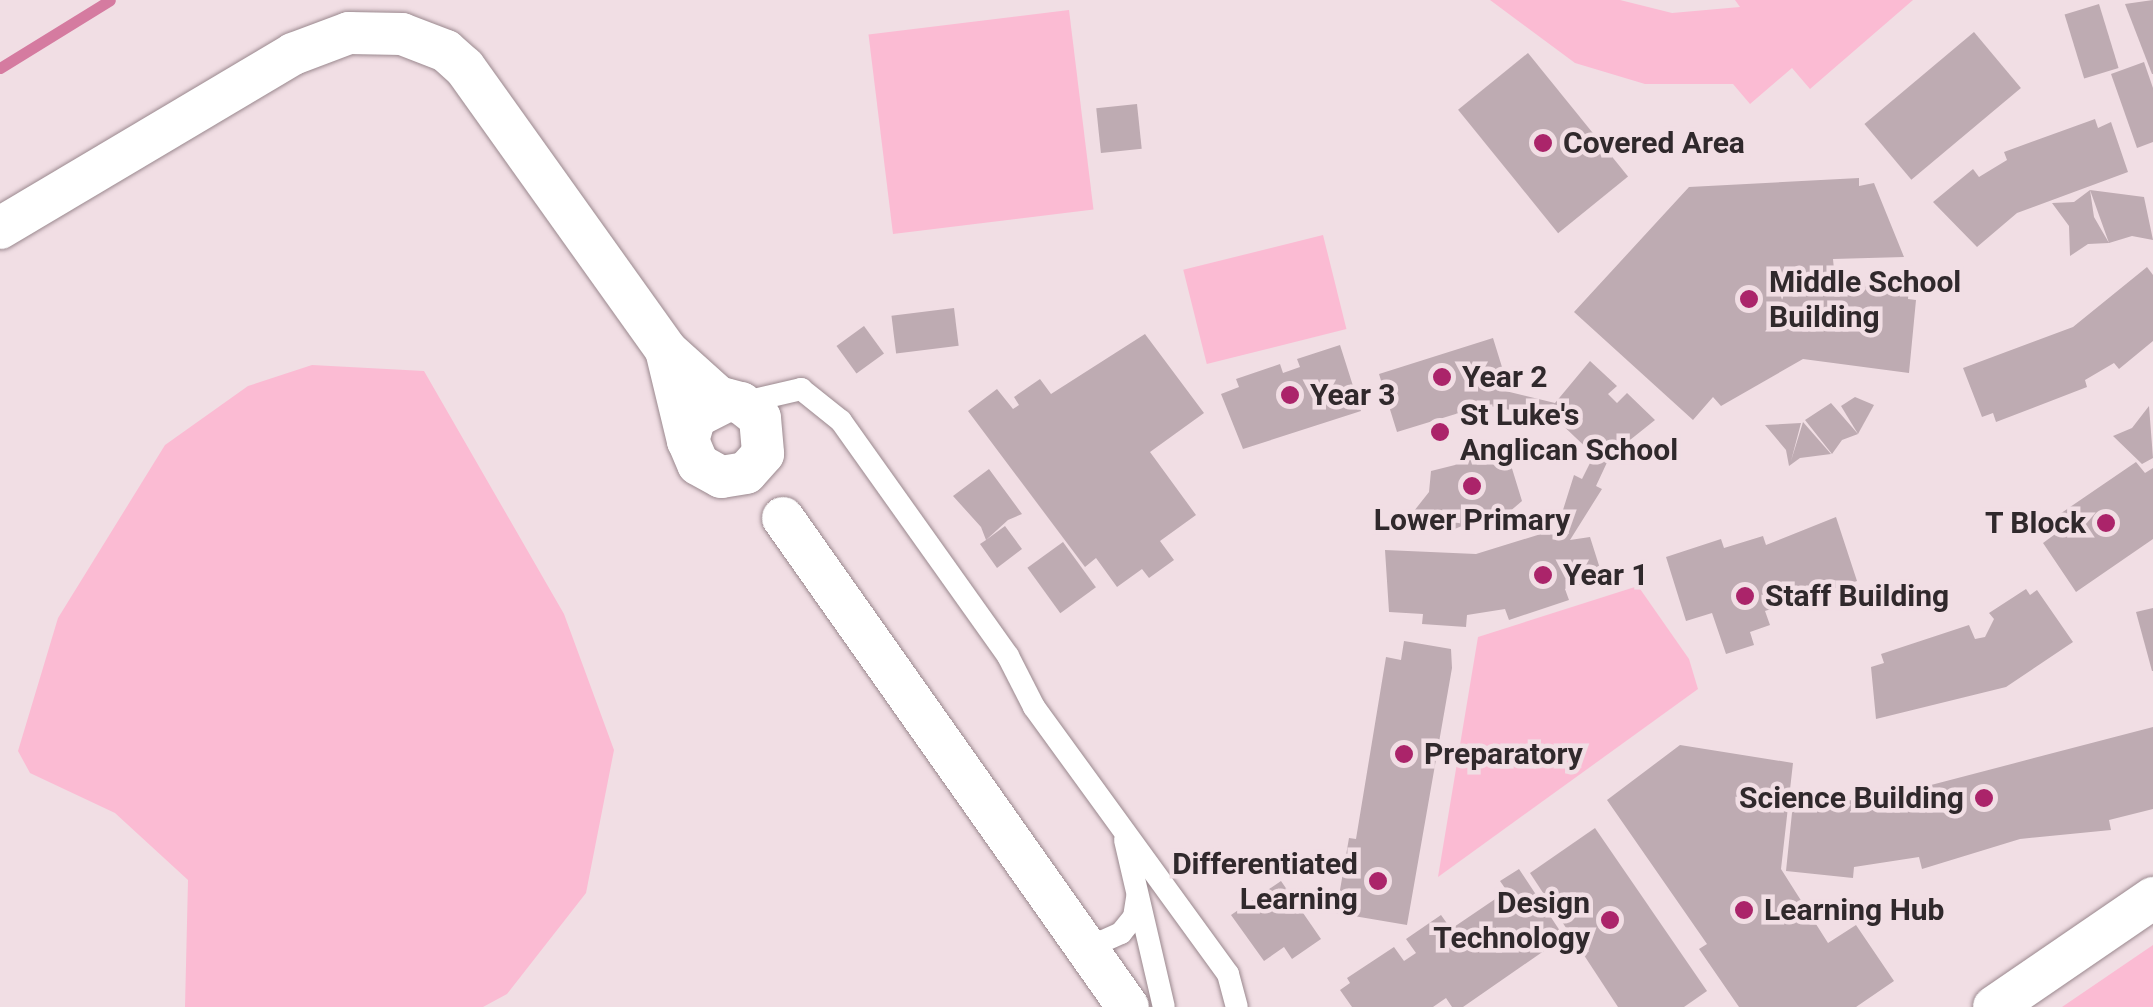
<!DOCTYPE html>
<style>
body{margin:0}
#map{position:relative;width:2153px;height:1007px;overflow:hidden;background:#f1dee4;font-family:Roboto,sans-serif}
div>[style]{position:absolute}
.green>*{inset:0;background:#fbbbd3;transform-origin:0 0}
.stream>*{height:11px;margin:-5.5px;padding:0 5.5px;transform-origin:5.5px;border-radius:5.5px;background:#d57ba0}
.building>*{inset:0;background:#beabb2;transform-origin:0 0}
.roads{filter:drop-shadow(0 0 2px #9a888e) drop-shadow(0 0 2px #9a888e)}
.lane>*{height:22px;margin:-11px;padding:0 11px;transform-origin:11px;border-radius:11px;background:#fff}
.street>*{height:42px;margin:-21px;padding:0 21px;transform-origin:21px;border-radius:21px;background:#fff}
.dots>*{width:28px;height:28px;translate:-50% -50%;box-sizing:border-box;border:5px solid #f1dee4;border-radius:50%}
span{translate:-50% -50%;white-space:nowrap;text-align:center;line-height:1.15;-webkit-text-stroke:9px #f1dee4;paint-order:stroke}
.poi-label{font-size:30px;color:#30292c;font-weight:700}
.left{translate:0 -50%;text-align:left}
.right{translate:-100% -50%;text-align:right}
</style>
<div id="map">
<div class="green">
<i style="clip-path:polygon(1490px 0,1620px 0,1672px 13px,1740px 7px,1735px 0,1913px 0,1810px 89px,1792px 68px,1750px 104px,1733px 84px,1645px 84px,1575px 63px)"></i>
<i style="left:1069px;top:10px;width:201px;height:202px;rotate:83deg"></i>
<i style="left:1323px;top:235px;width:97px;height:144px;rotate:76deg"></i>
<i style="clip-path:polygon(312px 365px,424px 371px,564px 614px,614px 750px,586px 893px,507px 994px,483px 1007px,185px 1007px,188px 880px,115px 813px,30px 773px,18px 751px,58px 618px,165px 445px,248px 386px)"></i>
<i style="clip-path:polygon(1638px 586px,1689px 659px,1698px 689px,1438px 877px,1478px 637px)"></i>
<i style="clip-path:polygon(2153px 945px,2153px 1007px,2062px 1007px)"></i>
</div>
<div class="stream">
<i style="left:0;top:68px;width:129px;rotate:-31.7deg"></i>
</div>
<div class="building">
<i style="clip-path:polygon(2153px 0,2153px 74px,2152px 74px,2125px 4px)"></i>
<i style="left:2099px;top:4px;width:67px;height:36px;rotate:73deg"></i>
<i style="left:1974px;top:32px;width:73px;height:143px;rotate:50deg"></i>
<i style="left:1528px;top:53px;width:159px;height:90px;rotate:51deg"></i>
<i style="clip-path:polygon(2144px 62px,2153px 88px,2153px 142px,2137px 148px,2111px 74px)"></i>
<i style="left:1137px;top:104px;width:45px;height:41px;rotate:84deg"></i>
<i style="clip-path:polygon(2095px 119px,2098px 128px,2111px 122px,2128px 172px,2017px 213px,1977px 247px,1933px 202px,1973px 169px,1979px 177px,2007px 160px,2004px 152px)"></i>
<i style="clip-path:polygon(1859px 178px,1859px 186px,1874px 183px,1904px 257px,1833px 259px,1835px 280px,1909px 287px,1908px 299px,1916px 300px,1909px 373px,1803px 359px,1721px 406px,1713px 397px,1693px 420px,1574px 312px,1689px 187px)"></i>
<i style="clip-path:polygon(2090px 190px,2094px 217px,2109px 243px,2088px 244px,2070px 256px,2069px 226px,2052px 203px,2074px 202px,2090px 190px,2144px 197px,2153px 240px,2132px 236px,2109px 243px)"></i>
<i style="clip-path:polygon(2147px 267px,2153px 275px,2153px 341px,2119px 369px,2114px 363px,2085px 380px,2087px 387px,1996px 422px,1993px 413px,1982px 417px,1963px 368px,2073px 327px)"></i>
<i style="left:954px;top:308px;width:38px;height:63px;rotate:83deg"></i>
<i style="left:864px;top:326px;width:34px;height:34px;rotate:54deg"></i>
<i style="clip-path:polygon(1145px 334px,1204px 413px,1150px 452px,1196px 515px,1160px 541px,1174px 560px,1149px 578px,1142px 569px,1117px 587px,1096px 558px,1085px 567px,968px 411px,997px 389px,1013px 409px,1019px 405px,1014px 397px,1040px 379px,1051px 394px)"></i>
<i style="clip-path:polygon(1493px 338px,1506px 380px,1489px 387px,1555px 403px,1590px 361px,1617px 386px,1608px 394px,1617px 403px,1627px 393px,1655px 420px,1610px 456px,1596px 486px,1602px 489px,1570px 540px,1590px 537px,1603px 578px,1565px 589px,1569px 600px,1509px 620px,1505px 609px,1467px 615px,1466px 627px,1422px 624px,1423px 614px,1389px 612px,1385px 550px,1476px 554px,1557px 529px,1574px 475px,1582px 479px,1594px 455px,1556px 419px,1485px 405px,1397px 432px,1379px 374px)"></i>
<i style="clip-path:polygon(1340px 345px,1361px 411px,1243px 449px,1221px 394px,1239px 387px,1236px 379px,1280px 364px,1283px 373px,1300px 367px,1297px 359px)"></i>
<i style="clip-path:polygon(1855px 397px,1874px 405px,1858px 434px,1841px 406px)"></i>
<i style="clip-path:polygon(1831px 403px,1858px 434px,1842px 440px,1832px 454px,1805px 420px)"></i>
<i style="clip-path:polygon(2149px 406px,2153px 458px,2142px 464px,2113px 436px,2132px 428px)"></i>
<i style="clip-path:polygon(1803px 422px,1831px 454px,1800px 458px,1789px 466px,1786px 450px,1765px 425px,1801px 423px,1791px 461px)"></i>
<i style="clip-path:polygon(1469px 449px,1488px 462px,1510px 462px,1522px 501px,1494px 525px,1472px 522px,1452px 530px,1437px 515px,1414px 511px,1429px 492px,1431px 471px,1455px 465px)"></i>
<i style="clip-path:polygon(2136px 462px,2145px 473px,2153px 468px,2153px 539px,2076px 592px,2043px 543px,2062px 529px,2054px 518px)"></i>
<i style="clip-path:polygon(989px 469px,1022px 514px,1008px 520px,986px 540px,1005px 526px,1022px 549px,997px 568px,980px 544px,986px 540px,981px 527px,953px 496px)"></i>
<i style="clip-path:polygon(1836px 517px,1857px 581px,1765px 611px,1770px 625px,1750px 632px,1754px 645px,1726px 654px,1712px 613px,1686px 621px,1666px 557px,1721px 539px,1724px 548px,1763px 536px,1766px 545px)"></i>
<i style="left:1063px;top:542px;width:56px;height:44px;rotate:54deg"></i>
<i style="clip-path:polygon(2026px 589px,2030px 595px,2037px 590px,2073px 642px,2006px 687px,1876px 719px,1871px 667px,1884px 663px,1881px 654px,1969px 625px,1975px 639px,1985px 637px,1994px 619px,1989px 613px)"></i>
<i style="clip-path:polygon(2153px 608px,2153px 671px,2152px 671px,2136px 612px)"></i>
<i style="clip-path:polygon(1404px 641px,1451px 649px,1452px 668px,1407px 925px,1336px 913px,1349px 838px,1356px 839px,1386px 657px,1401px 660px)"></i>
<i style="clip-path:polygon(2153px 727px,2153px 809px,2109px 820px,2111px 830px,2020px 839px,1922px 869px,1919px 857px,1854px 867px,1853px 878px,1786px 871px,1793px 803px,1800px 803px,1801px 795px,1866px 802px)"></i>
<i style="clip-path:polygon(1680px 745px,1793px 763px,1781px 869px,1828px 943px,1856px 925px,1894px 981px,1856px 1007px,1739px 1007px,1699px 949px,1707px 944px,1607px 800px)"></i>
<i style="clip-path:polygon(1595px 828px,1707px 991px,1684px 1007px,1618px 1007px,1530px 873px)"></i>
<i style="clip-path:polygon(1519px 869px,1564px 937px,1463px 1007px,1452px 1007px,1446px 998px,1433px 1007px,1352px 1007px,1340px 990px,1350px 983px,1347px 978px,1394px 947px,1404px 961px,1416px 953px,1406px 939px,1441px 915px,1451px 929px,1507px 891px,1500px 881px)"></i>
<i style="clip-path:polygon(1281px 881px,1321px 939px,1292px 959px,1284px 947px,1264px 961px,1231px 915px)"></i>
</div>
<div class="roads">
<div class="lane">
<i style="left:741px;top:403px;width:62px;rotate:-13.1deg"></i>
<i style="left:801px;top:389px;width:51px;rotate:38.7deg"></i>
<i style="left:841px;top:421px;width:288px;rotate:54.6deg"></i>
<i style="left:1008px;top:656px;width:57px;rotate:63deg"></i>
<i style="left:1034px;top:707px;width:330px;rotate:54deg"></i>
<i style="left:1228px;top:974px;width:34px;rotate:75deg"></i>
<i style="left:1125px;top:840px;width:171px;rotate:76.9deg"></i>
<i style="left:1079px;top:936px;width:23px;rotate:15deg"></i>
<i style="left:1101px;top:942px;width:22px;rotate:-24deg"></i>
<i style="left:1121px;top:933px;width:21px;rotate:-51deg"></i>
<i style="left:1134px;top:917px;width:20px;rotate:-81deg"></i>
</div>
<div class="street">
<i style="left:0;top:228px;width:341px;rotate:-30.7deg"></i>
<i style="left:293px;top:54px;width:60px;rotate:-20.6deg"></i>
<i style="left:349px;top:33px;width:53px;rotate:1.1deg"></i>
<i style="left:402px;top:34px;width:47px;rotate:21.1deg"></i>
<i style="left:446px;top:51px;width:25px;rotate:42deg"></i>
<i style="left:465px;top:68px;width:346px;rotate:54.5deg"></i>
<i style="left:688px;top:441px;width:94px;rotate:-103.6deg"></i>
<i style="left:666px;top:350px;width:70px;rotate:42.1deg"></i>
<i style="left:718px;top:397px;width:24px;rotate:15deg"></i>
<i style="left:741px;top:403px;width:24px;rotate:38deg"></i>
<i style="left:760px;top:418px;width:36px;rotate:85deg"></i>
<i style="left:763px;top:454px;width:25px;rotate:132deg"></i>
<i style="left:746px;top:473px;width:25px;rotate:171deg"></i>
<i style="left:721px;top:477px;width:26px;rotate:-151deg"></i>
<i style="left:698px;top:464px;width:25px;rotate:-113deg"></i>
<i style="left:688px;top:441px;width:25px;rotate:-74deg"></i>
<i style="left:695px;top:417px;width:37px;rotate:-27deg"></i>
<i style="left:783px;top:518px;width:598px;rotate:54.8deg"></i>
<i style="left:1994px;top:1007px;width:193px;rotate:-34.4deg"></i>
</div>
</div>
<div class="dots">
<i style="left:1543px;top:143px;background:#ab246a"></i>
<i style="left:1749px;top:299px;background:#ab246a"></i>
<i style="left:1442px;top:377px;background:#ab246a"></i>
<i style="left:1290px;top:395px;background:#ab246a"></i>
<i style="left:1440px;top:432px;background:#ab246a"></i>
<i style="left:1472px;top:486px;background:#ab246a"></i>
<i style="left:2106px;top:523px;background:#ab246a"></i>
<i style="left:1543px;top:575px;background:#ab246a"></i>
<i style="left:1745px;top:596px;background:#ab246a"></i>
<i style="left:1404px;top:754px;background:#ab246a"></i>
<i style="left:1984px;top:798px;background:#ab246a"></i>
<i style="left:1378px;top:881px;background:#ab246a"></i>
<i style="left:1744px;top:910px;background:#ab246a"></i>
<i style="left:1610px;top:920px;background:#ab246a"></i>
</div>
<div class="poi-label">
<span class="left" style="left:1563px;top:143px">Covered Area</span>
<span class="left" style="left:1769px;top:299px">Middle School<br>Building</span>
<span class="left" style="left:1462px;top:377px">Year 2</span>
<span class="left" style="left:1310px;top:395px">Year 3</span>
<span class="left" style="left:1460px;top:432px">St Luke's<br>Anglican School</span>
<span style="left:1472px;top:520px">Lower Primary</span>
<span class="right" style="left:2086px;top:523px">T Block</span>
<span class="left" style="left:1563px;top:575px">Year 1</span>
<span class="left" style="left:1765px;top:596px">Staff Building</span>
<span class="left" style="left:1424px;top:754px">Preparatory</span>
<span class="right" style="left:1964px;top:798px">Science Building</span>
<span class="right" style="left:1358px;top:881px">Differentiated<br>Learning</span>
<span class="right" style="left:1590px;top:920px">Design<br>Technology</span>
<span class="left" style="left:1764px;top:910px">Learning Hub</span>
</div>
</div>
